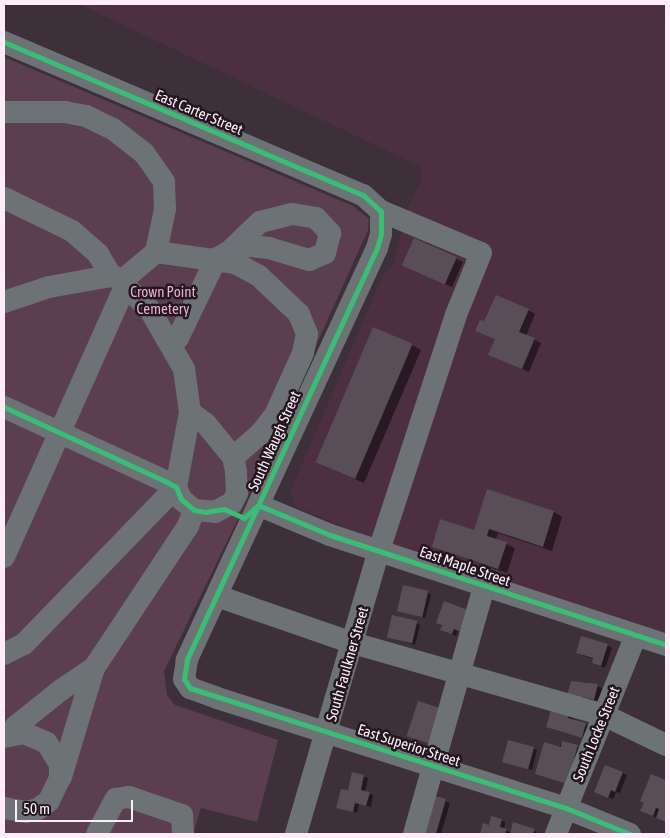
<!DOCTYPE html>
<style>
body{margin:0}
#map{position:relative;width:670px;height:838px;overflow:hidden;background:#3d3038;font-family:"Asap Condensed",sans-serif}
div>[style]{position:absolute}
.built>*{inset:0;background:#4c2f41}
.green>*{inset:0;background:#5b3e4f}
.shadow>*{inset:0;background:#0007}
.building>*{inset:0;background:#594e55;transform-origin:0 0}
.minor>*{height:22px;margin:-11px;padding:0 11px;transform-origin:11px;border-radius:11px;background:#6d7274}
.cycleway>*{height:5px;margin:-2.5px;padding:0 2.5px;transform-origin:2.5px;border-radius:2.5px;background:#3abd76}
span{translate:-50% -50%;white-space:nowrap;text-align:center;line-height:1.15;-webkit-text-stroke:5px #22171e;paint-order:stroke}
.street-label{font-size:15px;color:#feedf6}
.park-label{font-size:15px;color:#edacd2}
.frame{position:absolute;inset:0;border:5px solid #feedf6;pointer-events:none}
.scale{position:absolute;left:15px;top:800px;width:118px;height:22px;box-sizing:border-box;border:2px solid #feedf6;border-top:0;padding-left:6px;font-size:15px;line-height:18px;white-space:nowrap;color:#feedf6;-webkit-text-stroke:4px #22171e;paint-order:stroke}
</style>
<div id="map">
<div class="built">
<i style="clip-path:polygon(79px 4px,666px 4px,666px 637px,368px 538px,295px 506px,290px 492px,382px 277px,393px 265px,408px 208px,422px 178px,419px 166px)"></i>
</div>
<div class="green">
<i style="clip-path:polygon(4px 57px,353px 206px,369px 219px,368px 230px,238px 519px,164px 671px,167px 695px,175px 705px,278px 740px,257px 822px,201px 808px,193px 834px,4px 834px)"></i>
</div>
<div class="shadow">
<i style="clip-path:polygon(414px 239px,463px 262px,452px 287px,409px 268px)"></i>
<i style="clip-path:polygon(528px 310px,535px 314px,526px 336px,541px 343px,529px 372px,497px 358px,496px 339px,485px 323px)"></i>
<i style="clip-path:polygon(412px 345px,421px 350px,364px 483px,325px 466px)"></i>
<i style="clip-path:polygon(554px 512px,562px 517px,552px 551px,498px 533px,496px 539px,515px 548px,507px 573px,433px 547px,475px 531px)"></i>
<i style="clip-path:polygon(427px 592px,431px 595px,425px 618px,398px 611px)"></i>
<i style="clip-path:polygon(444px 603px,458px 631px,456px 636px,441px 629px)"></i>
<i style="clip-path:polygon(416px 623px,420px 625px,415px 645px,388px 636px)"></i>
<i style="clip-path:polygon(607px 645px,612px 648px,605px 668px,593px 663px,594px 659px,581px 655px)"></i>
<i style="clip-path:polygon(584px 682px,602px 688px,599px 701px,586px 699px,572px 701px)"></i>
<i style="clip-path:polygon(553px 709px,590px 727px,586px 739px,552px 729px)"></i>
<i style="clip-path:polygon(563px 742px,584px 750px,574px 786px,536px 774px)"></i>
<i style="clip-path:polygon(533px 748px,537px 750px,532px 770px,503px 761px)"></i>
<i style="clip-path:polygon(353px 773px,368px 778px,365px 792px,373px 795px,371px 807px,359px 804px,357px 813px,338px 807px,349px 792px)"></i>
<i style="clip-path:polygon(623px 773px,627px 775px,620px 793px,616px 792px,613px 799px,600px 794px)"></i>
<i style="clip-path:polygon(651px 776px,666px 781px,666px 822px,646px 813px,645px 802px)"></i>
<i style="clip-path:polygon(433px 797px,450px 803px,441px 834px,426px 834px)"></i>
<i style="clip-path:polygon(501px 820px,505px 822px,504px 829px,511px 833px,534px 830px,538px 834px,481px 834px,484px 825px,490px 826px)"></i>
</div>
<div class="building">
<i style="left:414px;top:238px;width:47px;height:30px;rotate:24deg"></i>
<i style="clip-path:polygon(496px 295px,529px 309px,519px 332px,535px 338px,522px 369px,488px 355px,495px 339px,475px 331px,480px 320px,484px 321px)"></i>
<i style="left:373px;top:327px;width:43px;height:147px;rotate:23deg"></i>
<i style="clip-path:polygon(487px 489px,554px 511px,543px 547px,489px 529px,487px 536px,507px 542px,498px 569px,432px 547px,440px 519px,474px 530px)"></i>
<i style="left:403px;top:585px;width:26px;height:27px;rotate:13deg"></i>
<i style="clip-path:polygon(444px 601px,468px 610px,461px 632px,454px 629px,452px 634px,440px 630px,442px 625px,436px 623px)"></i>
<i style="left:392px;top:615px;width:26px;height:23px;rotate:13deg"></i>
<i style="clip-path:polygon(581px 636px,608px 644px,601px 666px,592px 663px,593px 658px,576px 653px)"></i>
<i style="clip-path:polygon(571px 681px,598px 684px,594px 700px,582px 697px,566px 699px)"></i>
<i style="left:418px;top:701px;width:23px;height:37px;rotate:18deg"></i>
<i style="clip-path:polygon(552px 707px,570px 713px,568px 718px,586px 723px,582px 738px,546px 727px)"></i>
<i style="left:508px;top:740px;width:27px;height:23px;rotate:15deg"></i>
<i style="clip-path:polygon(562px 741px,578px 745px,567px 784px,535px 774px,544px 742px,561px 747px)"></i>
<i style="clip-path:polygon(605px 765px,623px 772px,615px 792px,611px 790px,608px 798px,594px 792px)"></i>
<i style="clip-path:polygon(352px 772px,364px 775px,361px 790px,370px 792px,366px 806px,355px 803px,353px 812px,336px 808px,341px 789px,348px 790px)"></i>
<i style="clip-path:polygon(651px 774px,666px 780px,666px 822px,656px 818px,659px 809px,656px 808px,653px 816px,640px 811px,644px 803px,640px 801px)"></i>
<i style="clip-path:polygon(432px 795px,446px 799px,436px 834px,425px 834px)"></i>
<i style="clip-path:polygon(491px 816px,502px 819px,500px 827px,507px 829px,505px 834px,480px 834px,483px 823px,489px 825px)"></i>
<i style="clip-path:polygon(513px 822px,535px 829px,533px 834px,510px 834px)"></i>
</div>
<div class="minor">
<i style="left:4px;top:42px;width:390px;rotate:23.1deg"></i>
<i style="left:363px;top:195px;width:24px;rotate:42deg"></i>
<i style="left:381px;top:211px;width:108px;rotate:22.8deg"></i>
<i style="left:481px;top:253px;width:67px;rotate:112deg"></i>
<i style="left:456px;top:315px;width:247px;rotate:108.1deg"></i>
<i style="left:379px;top:550px;width:296px;rotate:106.3deg"></i>
<i style="left:4px;top:112px;width:61px"></i>
<i style="left:65px;top:112px;width:21px;rotate:11deg"></i>
<i style="left:86px;top:116px;width:30px;rotate:26deg"></i>
<i style="left:113px;top:129px;width:39px;rotate:38deg"></i>
<i style="left:144px;top:153px;width:35px;rotate:55deg"></i>
<i style="left:164px;top:182px;width:27px;rotate:88deg"></i>
<i style="left:165px;top:209px;width:44px;rotate:101.8deg"></i>
<i style="left:4px;top:198px;width:76px;rotate:25.9deg"></i>
<i style="left:72px;top:231px;width:35px;rotate:41deg"></i>
<i style="left:98px;top:254px;width:26px;rotate:59deg"></i>
<i style="left:111px;top:276px;width:13px;rotate:13deg"></i>
<i style="left:124px;top:279px;width:42px;rotate:-40.2deg"></i>
<i style="left:156px;top:252px;width:80px;rotate:7.9deg"></i>
<i style="left:235px;top:263px;width:27px;rotate:28deg"></i>
<i style="left:259px;top:276px;width:55px;rotate:43.5deg"></i>
<i style="left:299px;top:314px;width:22px;rotate:68deg"></i>
<i style="left:307px;top:334px;width:19px;rotate:102deg"></i>
<i style="left:303px;top:353px;width:68px;rotate:114.3deg"></i>
<i style="left:275px;top:415px;width:23px;rotate:128deg"></i>
<i style="left:261px;top:433px;width:37px;rotate:139deg"></i>
<i style="left:381px;top:211px;width:23px;rotate:90deg"></i>
<i style="left:381px;top:234px;width:15px;rotate:106deg"></i>
<i style="left:377px;top:248px;width:454px;rotate:114.8deg"></i>
<i style="left:187px;top:660px;width:19px;rotate:99deg"></i>
<i style="left:184px;top:679px;width:11px;rotate:56deg"></i>
<i style="left:190px;top:688px;width:29px;rotate:20deg"></i>
<i style="left:217px;top:698px;width:366px;rotate:17.5deg"></i>
<i style="left:566px;top:808px;width:69px;rotate:22.1deg"></i>
<i style="left:292px;top:214px;width:24px;rotate:9deg"></i>
<i style="left:316px;top:218px;width:21px;rotate:47deg"></i>
<i style="left:330px;top:233px;width:21px;rotate:104deg"></i>
<i style="left:325px;top:253px;width:17px;rotate:156deg"></i>
<i style="left:309px;top:260px;width:42px;rotate:-163.3deg"></i>
<i style="left:269px;top:248px;width:18px;rotate:-174deg"></i>
<i style="left:251px;top:246px;width:19px;rotate:171deg"></i>
<i style="left:232px;top:249px;width:39px;rotate:-44deg"></i>
<i style="left:260px;top:222px;width:33px;rotate:-14deg"></i>
<i style="left:4px;top:302px;width:47px;rotate:-18.4deg"></i>
<i style="left:49px;top:287px;width:63px;rotate:-10.1deg"></i>
<i style="left:172px;top:343px;width:8px;rotate:-40deg"></i>
<i style="left:178px;top:338px;width:88px;rotate:-64.3deg"></i>
<i style="left:216px;top:259px;width:14px;rotate:-30deg"></i>
<i style="left:4px;top:407px;width:177px;rotate:24.7deg"></i>
<i style="left:165px;top:481px;width:13px;rotate:29deg"></i>
<i style="left:176px;top:487px;width:13px;rotate:67deg"></i>
<i style="left:181px;top:499px;width:17px;rotate:40deg"></i>
<i style="left:194px;top:510px;width:21px;rotate:5deg"></i>
<i style="left:215px;top:512px;width:19px;rotate:-28deg"></i>
<i style="left:232px;top:503px;width:11px;rotate:-63deg"></i>
<i style="left:237px;top:493px;width:22px;rotate:-93deg"></i>
<i style="left:236px;top:471px;width:14px;rotate:-102deg"></i>
<i style="left:233px;top:457px;width:43px;rotate:-129.3deg"></i>
<i style="left:206px;top:424px;width:20px;rotate:-143deg"></i>
<i style="left:258px;top:505px;width:78px;rotate:22.6deg"></i>
<i style="left:330px;top:535px;width:354px;rotate:18.1deg"></i>
<i style="left:4px;top:557px;width:297px;rotate:-65.9deg"></i>
<i style="left:217px;top:596px;width:144px;rotate:19.1deg"></i>
<i style="left:353px;top:643px;width:261px;rotate:16deg"></i>
<i style="left:604px;top:715px;width:69px;rotate:25.8deg"></i>
<i style="left:4px;top:654px;width:22px;rotate:-27deg"></i>
<i style="left:24px;top:644px;width:219px;rotate:-45.9deg"></i>
<i style="left:176px;top:487px;width:76px;rotate:-79.4deg"></i>
<i style="left:190px;top:412px;width:43px;rotate:-97.9deg"></i>
<i style="left:184px;top:369px;width:68px;rotate:-120deg"></i>
<i style="left:150px;top:310px;width:35px;rotate:-136deg"></i>
<i style="left:125px;top:286px;width:7px;rotate:-98deg"></i>
<i style="left:11px;top:734px;width:9px;rotate:-58deg"></i>
<i style="left:16px;top:726px;width:58px;rotate:-38.7deg"></i>
<i style="left:61px;top:690px;width:40px;rotate:-34deg"></i>
<i style="left:94px;top:668px;width:170px;rotate:-56.5deg"></i>
<i style="left:188px;top:526px;width:17px;rotate:-69deg"></i>
<i style="left:4px;top:737px;width:20px;rotate:-11deg"></i>
<i style="left:24px;top:733px;width:25px;rotate:23deg"></i>
<i style="left:47px;top:743px;width:26px;rotate:59deg"></i>
<i style="left:60px;top:765px;width:13px;rotate:90deg"></i>
<i style="left:60px;top:778px;width:25px;rotate:116deg"></i>
<i style="left:49px;top:801px;width:14px;rotate:144deg"></i>
<i style="left:38px;top:809px;width:12px;rotate:166deg"></i>
<i style="left:26px;top:812px;width:22px;rotate:-170deg"></i>
<i style="left:61px;top:777px;width:114px;rotate:-73.2deg"></i>
<i style="left:97px;top:834px;width:40px;rotate:-62deg"></i>
<i style="left:116px;top:799px;width:13px;rotate:-9deg"></i>
<i style="left:129px;top:797px;width:56px;rotate:18.8deg"></i>
<i style="left:182px;top:815px;width:19px;rotate:87deg"></i>
<i style="left:414px;top:834px;width:257px;rotate:-74.2deg"></i>
<i style="left:556px;top:834px;width:214px;rotate:-68.1deg"></i>
</div>
<div class="cycleway">
<i style="left:4px;top:42px;width:390px;rotate:23.1deg"></i>
<i style="left:363px;top:195px;width:24px;rotate:42deg"></i>
<i style="left:381px;top:211px;width:23px;rotate:90deg"></i>
<i style="left:381px;top:234px;width:15px;rotate:106deg"></i>
<i style="left:377px;top:248px;width:454px;rotate:114.8deg"></i>
<i style="left:187px;top:660px;width:19px;rotate:99deg"></i>
<i style="left:184px;top:679px;width:11px;rotate:56deg"></i>
<i style="left:190px;top:688px;width:395px;rotate:17.7deg"></i>
<i style="left:566px;top:808px;width:69px;rotate:22.1deg"></i>
<i style="left:4px;top:407px;width:177px;rotate:24.7deg"></i>
<i style="left:165px;top:481px;width:13px;rotate:29deg"></i>
<i style="left:176px;top:487px;width:13px;rotate:67deg"></i>
<i style="left:181px;top:499px;width:17px;rotate:40deg"></i>
<i style="left:194px;top:510px;width:11px;rotate:10deg"></i>
<i style="left:205px;top:512px;width:19px;rotate:-9deg"></i>
<i style="left:224px;top:509px;width:22px;rotate:24deg"></i>
<i style="left:244px;top:518px;width:16px;rotate:-43deg"></i>
<i style="left:258px;top:505px;width:78px;rotate:22.6deg"></i>
<i style="left:330px;top:535px;width:354px;rotate:18.1deg"></i>
</div>
<div class="street-label">
<span style="left:199px;top:112px;rotate:23deg">East Carter Street</span>
<span style="left:274px;top:441px;rotate:-66deg">South Waugh Street</span>
<span style="left:465px;top:566px;rotate:19deg">East Maple Street</span>
<span style="left:347px;top:664px;rotate:-74deg">South Faulkner Street</span>
<span style="left:596px;top:734px;rotate:-68deg">South Locke Street</span>
<span style="left:409px;top:745px;rotate:18deg">East Superior Street</span>
</div>
<div class="park-label">
<span style="left:163px;top:300px">Crown Point<br>Cemetery</span>
</div>
<div class="frame"></div>
<div class="scale">50 m</div>
</div>
